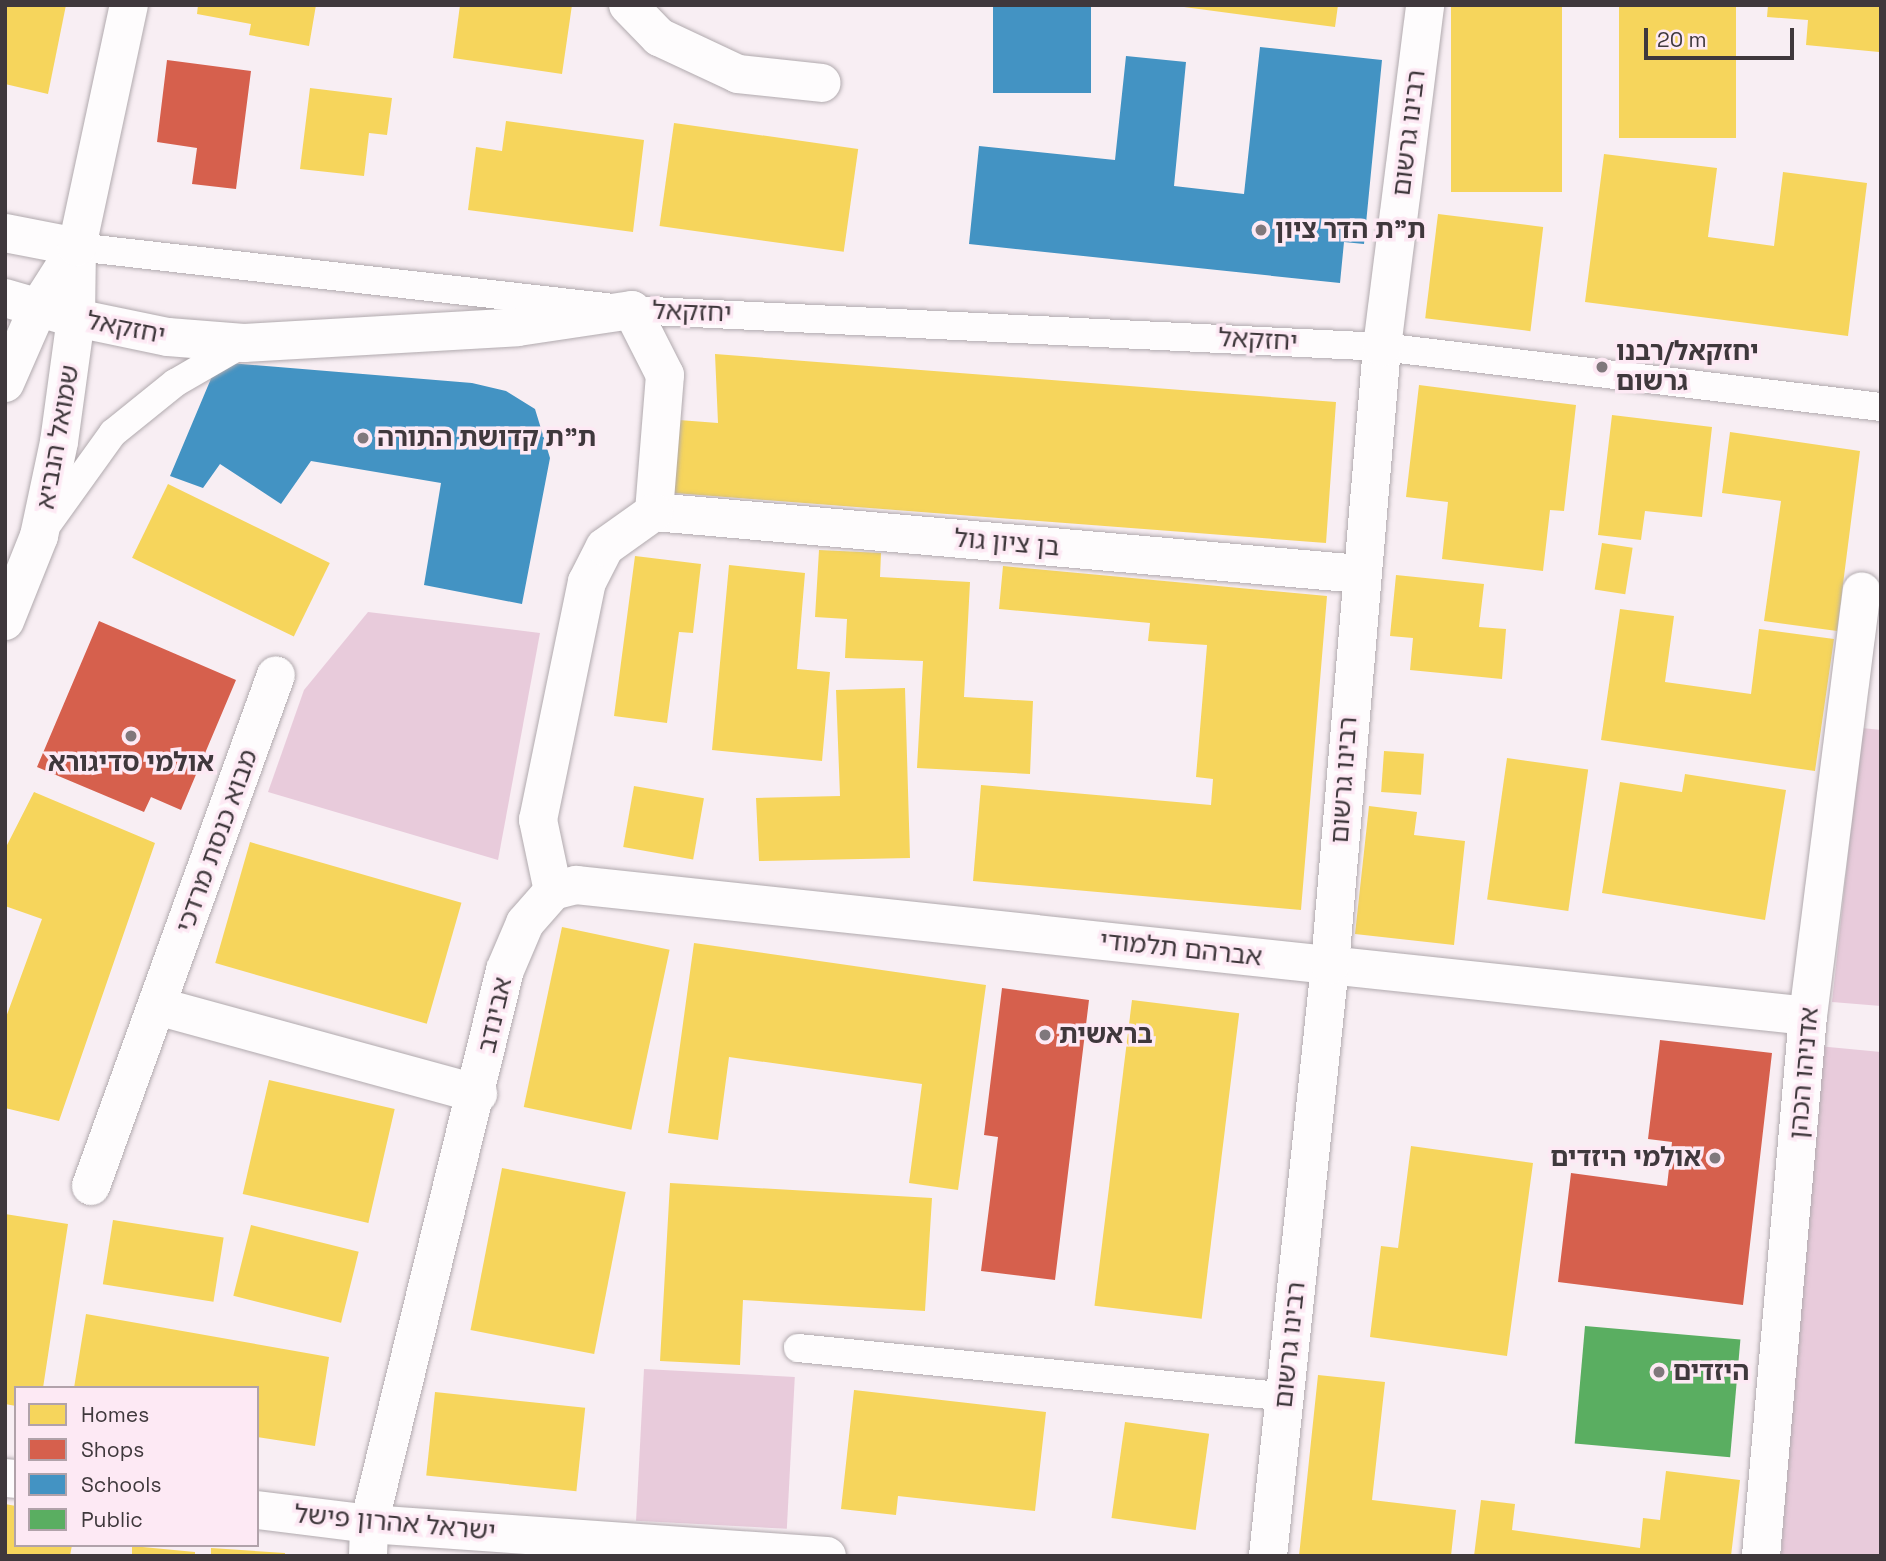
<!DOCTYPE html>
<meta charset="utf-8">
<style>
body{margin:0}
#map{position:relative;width:1886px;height:1561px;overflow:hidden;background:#f8eef3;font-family:"Space Grotesk","Noto Sans Hebrew",sans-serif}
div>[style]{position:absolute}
.green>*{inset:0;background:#e8cbdb;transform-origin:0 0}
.homes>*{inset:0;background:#f6d55c;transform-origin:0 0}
.shops>*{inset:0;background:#d6604d}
.schools>*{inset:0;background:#4393c3;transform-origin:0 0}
.public>*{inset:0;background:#5aae61;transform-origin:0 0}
.roads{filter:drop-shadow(0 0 2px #b1aaae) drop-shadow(0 0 2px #b1aaae)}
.lane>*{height:28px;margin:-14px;padding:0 14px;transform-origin:14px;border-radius:14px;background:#fefcfd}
.street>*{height:38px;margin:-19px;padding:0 19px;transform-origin:19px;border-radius:19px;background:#fefcfd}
.secondary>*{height:38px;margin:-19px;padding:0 19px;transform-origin:19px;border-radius:19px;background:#fefcfd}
.dots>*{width:19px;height:19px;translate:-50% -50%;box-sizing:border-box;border:4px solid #fde9f4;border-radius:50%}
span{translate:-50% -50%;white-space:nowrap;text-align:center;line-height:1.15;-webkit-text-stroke:7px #fde9f4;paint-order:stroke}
.street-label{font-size:26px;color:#3f383c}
.poi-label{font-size:26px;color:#3f383c;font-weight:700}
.left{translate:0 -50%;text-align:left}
.right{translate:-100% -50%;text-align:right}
.frame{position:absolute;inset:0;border:7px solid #3f383c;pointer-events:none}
.legend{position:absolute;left:14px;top:1386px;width:245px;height:161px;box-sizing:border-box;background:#fde9f4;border:2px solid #b1a2aa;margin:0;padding:9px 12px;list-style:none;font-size:21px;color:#3f383c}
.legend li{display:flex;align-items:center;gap:14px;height:35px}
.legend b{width:35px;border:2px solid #b1a2aa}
.scale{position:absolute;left:1644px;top:28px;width:150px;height:32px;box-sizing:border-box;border:4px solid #3f383c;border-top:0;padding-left:9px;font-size:21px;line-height:24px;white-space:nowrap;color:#3f383c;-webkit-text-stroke:5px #fde9f4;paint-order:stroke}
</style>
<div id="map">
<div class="green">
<i style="clip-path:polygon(368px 612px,540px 633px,498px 860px,268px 792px,304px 690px)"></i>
<i style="clip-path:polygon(1862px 728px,1881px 730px,1881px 1006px,1832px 1002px)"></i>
<i style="clip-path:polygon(1818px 1046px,1881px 1052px,1881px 1556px,1781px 1556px)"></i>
<i style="left:644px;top:1369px;width:151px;height:152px;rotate:3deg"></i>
</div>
<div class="homes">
<i style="clip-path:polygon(5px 5px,66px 5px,48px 94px,5px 84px)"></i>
<i style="clip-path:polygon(198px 5px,316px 5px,309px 46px,249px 35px,251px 24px,197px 14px)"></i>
<i style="clip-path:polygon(460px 5px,572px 5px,562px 74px,453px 58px)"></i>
<i style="clip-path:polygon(1169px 5px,1338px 5px,1335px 27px)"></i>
<i style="left:1451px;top:5px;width:111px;height:187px"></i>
<i style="left:1619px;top:5px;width:117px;height:133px"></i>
<i style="clip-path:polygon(1768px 5px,1881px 5px,1879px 52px,1806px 45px,1808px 20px,1767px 17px)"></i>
<i style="clip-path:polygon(310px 88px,392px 98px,387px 135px,369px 133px,364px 176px,300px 169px)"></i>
<i style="clip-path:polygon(506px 121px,644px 140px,633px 232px,468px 210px,476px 147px,502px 151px)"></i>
<i style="left:674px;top:123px;width:186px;height:104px;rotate:8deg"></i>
<i style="clip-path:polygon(1604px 154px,1717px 168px,1708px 237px,1774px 246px,1783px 172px,1867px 183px,1848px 336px,1585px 302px)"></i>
<i style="left:1438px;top:214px;width:106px;height:105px;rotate:7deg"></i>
<i style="clip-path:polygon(715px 354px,1336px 402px,1326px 543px,674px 493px,679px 420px,718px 423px)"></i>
<i style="clip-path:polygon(1419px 385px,1576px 405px,1564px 511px,1550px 510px,1543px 571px,1442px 559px,1448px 502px,1406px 497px)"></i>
<i style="clip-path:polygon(1612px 415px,1712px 427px,1702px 517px,1645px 511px,1641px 540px,1598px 535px)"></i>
<i style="clip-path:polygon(1730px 432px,1860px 451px,1837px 631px,1764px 621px,1781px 501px,1722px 493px)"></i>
<i style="left:168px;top:484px;width:180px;height:82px;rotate:26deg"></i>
<i style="left:1602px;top:543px;width:31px;height:47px;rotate:9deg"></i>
<i style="clip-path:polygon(819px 550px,881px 553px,880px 577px,970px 582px,964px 697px,1033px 701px,1030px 774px,917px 768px,923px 661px,845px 658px,847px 619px,815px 617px)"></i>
<i style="clip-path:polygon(635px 556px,701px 564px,693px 633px,679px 632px,667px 723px,614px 716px)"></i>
<i style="clip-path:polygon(729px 565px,805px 573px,797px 669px,830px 672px,822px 761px,712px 750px)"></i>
<i style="clip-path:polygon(1003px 566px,1327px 596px,1301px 910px,973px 881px,981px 785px,1211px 805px,1213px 779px,1196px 777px,1207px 645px,1148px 641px,1150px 623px,999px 609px)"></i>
<i style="clip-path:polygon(1396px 575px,1484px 584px,1479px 627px,1506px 629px,1502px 679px,1410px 670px,1413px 638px,1390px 636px)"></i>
<i style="clip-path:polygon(1620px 609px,1674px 616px,1665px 682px,1751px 694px,1759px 629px,1834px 639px,1815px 771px,1601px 740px)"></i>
<i style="clip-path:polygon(905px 688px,910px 858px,759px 861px,756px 798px,840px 796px,836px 690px)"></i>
<i style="left:1384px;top:751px;width:40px;height:41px;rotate:4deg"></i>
<i style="left:1507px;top:758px;width:82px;height:143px;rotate:8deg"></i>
<i style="clip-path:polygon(1685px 774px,1786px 790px,1765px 920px,1602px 893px,1620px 782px,1682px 792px)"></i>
<i style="left:634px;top:786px;width:71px;height:62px;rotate:10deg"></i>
<i style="clip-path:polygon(34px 792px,155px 843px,59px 1121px,5px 1108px,5px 1020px,42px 919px,5px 906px,5px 849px)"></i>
<i style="clip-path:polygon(1369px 806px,1417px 812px,1414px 835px,1465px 841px,1454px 945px,1355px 934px)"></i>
<i style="left:250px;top:842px;width:220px;height:126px;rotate:16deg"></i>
<i style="left:562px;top:927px;width:110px;height:184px;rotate:12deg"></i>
<i style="clip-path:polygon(694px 943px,986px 985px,958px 1190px,909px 1183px,922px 1084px,729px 1057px,718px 1140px,668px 1133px)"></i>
<i style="left:1132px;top:1000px;width:108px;height:308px;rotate:7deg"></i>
<i style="left:269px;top:1080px;width:129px;height:117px;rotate:13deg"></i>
<i style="clip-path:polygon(1411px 1146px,1533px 1163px,1507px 1356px,1370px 1337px,1381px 1246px,1398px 1248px)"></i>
<i style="left:502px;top:1168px;width:126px;height:165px;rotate:11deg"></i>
<i style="clip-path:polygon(670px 1183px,932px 1198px,925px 1311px,743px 1300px,740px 1365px,660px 1361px)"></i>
<i style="clip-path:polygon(5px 1214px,68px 1224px,43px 1388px,16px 1388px,16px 1406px,5px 1404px)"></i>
<i style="left:113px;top:1220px;width:112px;height:65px;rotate:9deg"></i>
<i style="left:251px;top:1225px;width:111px;height:73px;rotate:14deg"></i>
<i style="clip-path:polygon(86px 1314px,329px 1357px,315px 1446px,257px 1437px,257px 1388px,74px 1388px)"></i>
<i style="clip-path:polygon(1318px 1375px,1385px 1382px,1372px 1500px,1456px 1510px,1451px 1556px,1299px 1556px)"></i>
<i style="clip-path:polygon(854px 1390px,1046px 1412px,1035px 1511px,898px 1496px,896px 1515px,841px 1509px)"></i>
<i style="left:435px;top:1392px;width:151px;height:84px;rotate:6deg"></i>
<i style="left:1125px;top:1422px;width:85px;height:97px;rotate:8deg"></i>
<i style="clip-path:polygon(1666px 1471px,1740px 1480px,1731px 1556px,1474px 1556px,1481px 1500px,1515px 1504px,1512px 1530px,1640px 1548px,1643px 1518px,1660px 1520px)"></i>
<i style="clip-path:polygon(5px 1504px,16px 1506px,16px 1545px,72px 1545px,70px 1556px,5px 1556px)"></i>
<i style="clip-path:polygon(132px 1546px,195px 1552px,195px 1556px,132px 1556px)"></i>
<i style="clip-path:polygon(211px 1548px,285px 1553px,285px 1556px,211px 1556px)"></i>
</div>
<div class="shops">
<i style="clip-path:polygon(167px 60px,251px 71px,236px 189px,192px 184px,197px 148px,157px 142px)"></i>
<i style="clip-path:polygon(99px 621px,236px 680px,181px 810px,151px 797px,144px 812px,37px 767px)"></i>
<i style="clip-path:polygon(1002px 988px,1089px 1000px,1055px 1280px,981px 1271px,998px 1137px,984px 1135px)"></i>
<i style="clip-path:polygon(1660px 1040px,1772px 1053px,1743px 1305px,1558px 1282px,1571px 1173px,1667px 1186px,1672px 1142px,1648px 1139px)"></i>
</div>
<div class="schools">
<i style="left:993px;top:5px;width:98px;height:88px"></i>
<i style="clip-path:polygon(1260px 47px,1382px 60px,1364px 244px,1344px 242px,1340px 283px,969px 244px,979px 146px,1115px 160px,1126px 56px,1186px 62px,1174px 186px,1244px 194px)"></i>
<i style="clip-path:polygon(218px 362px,472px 383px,506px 391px,535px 409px,550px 458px,522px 604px,424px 585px,441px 483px,311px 461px,281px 504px,220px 464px,203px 488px,170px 476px)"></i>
</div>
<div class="public">
<i style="left:1585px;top:1326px;width:156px;height:118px;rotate:5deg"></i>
</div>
<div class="roads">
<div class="lane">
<i style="left:77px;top:247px;width:559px;rotate:6.48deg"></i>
<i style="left:632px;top:310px;width:751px;rotate:2.82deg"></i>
<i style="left:1382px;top:347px;width:503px;rotate:6.86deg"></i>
<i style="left:49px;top:522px;width:110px;rotate:-54.3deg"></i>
<i style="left:113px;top:433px;width:80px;rotate:-38.9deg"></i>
<i style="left:175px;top:383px;width:80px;rotate:-30.1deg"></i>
<i style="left:798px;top:1348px;width:489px;rotate:5.7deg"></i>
</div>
<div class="street">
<i style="left:628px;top:5px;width:45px;rotate:45.9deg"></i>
<i style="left:659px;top:37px;width:87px;rotate:25.1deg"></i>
<i style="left:738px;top:74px;width:84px;rotate:6.1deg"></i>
<i style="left:76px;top:318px;width:94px;rotate:11.7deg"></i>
<i style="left:168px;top:337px;width:76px;rotate:4.5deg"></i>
<i style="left:244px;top:343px;width:274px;rotate:-3.3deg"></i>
<i style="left:518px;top:327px;width:115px;rotate:-8.5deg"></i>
<i style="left:632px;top:310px;width:73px;rotate:63.1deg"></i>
<i style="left:665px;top:375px;width:137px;rotate:94.6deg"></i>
<i style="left:654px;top:512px;width:709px;rotate:5.02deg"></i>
<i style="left:553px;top:891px;width:24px;rotate:-15deg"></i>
<i style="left:576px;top:885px;width:1239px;rotate:6.07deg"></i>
<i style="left:553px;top:891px;width:73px;rotate:-101.9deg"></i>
<i style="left:538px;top:820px;width:243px;rotate:-78.4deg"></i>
<i style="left:587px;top:582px;width:39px;rotate:-63deg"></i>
<i style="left:605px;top:547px;width:60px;rotate:-35.5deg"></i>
<i style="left:157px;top:1006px;width:333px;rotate:15.3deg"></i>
<i style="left:91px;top:1186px;width:543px;rotate:-70.1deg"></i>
<i style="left:5px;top:1478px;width:11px;rotate:5deg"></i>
<i style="left:257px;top:1510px;width:113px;rotate:7.1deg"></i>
<i style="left:369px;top:1524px;width:459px;rotate:4deg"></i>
<i style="left:368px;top:1556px;width:32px;rotate:-88deg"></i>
<i style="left:369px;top:1524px;width:570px;rotate:-76.21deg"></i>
<i style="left:505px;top:970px;width:51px;rotate:-66.9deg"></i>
<i style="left:525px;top:923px;width:43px;rotate:-48.8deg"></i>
<i style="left:1268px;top:1556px;width:594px;rotate:-84.01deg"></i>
<i style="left:1330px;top:965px;width:620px;rotate:-85.19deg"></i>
<i style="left:1382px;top:347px;width:345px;rotate:-82.8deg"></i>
<i style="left:1761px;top:1556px;width:542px;rotate:-85.03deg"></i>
<i style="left:1808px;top:1016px;width:428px;rotate:-82.8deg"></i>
</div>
<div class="secondary">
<i style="left:5px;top:233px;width:73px;rotate:11deg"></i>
<i style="left:5px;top:298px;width:61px;rotate:16.1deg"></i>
<i style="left:5px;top:383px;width:82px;rotate:-66.3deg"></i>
<i style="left:38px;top:308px;width:72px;rotate:-57.4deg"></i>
<i style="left:5px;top:621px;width:92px;rotate:-68.2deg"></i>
<i style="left:39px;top:536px;width:96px;rotate:-78deg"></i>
<i style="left:59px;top:442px;width:125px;rotate:-82.2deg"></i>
<i style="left:76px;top:318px;width:71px;rotate:-89.2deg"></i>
<i style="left:77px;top:247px;width:248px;rotate:-77.9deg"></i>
</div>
</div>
<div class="dots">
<i style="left:1261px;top:230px;background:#80787c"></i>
<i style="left:1602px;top:367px;background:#80787c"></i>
<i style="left:363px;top:438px;background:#80787c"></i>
<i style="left:131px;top:736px;background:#80787c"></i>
<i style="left:1045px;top:1035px;background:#80787c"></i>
<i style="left:1715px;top:1158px;background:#80787c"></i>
<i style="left:1659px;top:1372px;background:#80787c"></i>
</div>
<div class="street-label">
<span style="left:1409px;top:133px;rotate:-83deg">רבינו גרשום</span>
<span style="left:692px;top:312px;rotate:2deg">יחזקאל</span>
<span style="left:126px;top:328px;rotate:11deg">יחזקאל</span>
<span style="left:1258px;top:340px;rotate:3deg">יחזקאל</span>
<span style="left:58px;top:437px;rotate:-80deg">שמואל הנביא</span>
<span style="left:1007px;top:543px;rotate:5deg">בן ציון גול</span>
<span style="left:1344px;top:780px;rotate:-86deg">רבינו גרשום</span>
<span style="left:217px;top:841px;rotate:-70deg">מבוא כנסת מרדכי</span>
<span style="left:1181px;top:949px;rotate:6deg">אברהם תלמודי</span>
<span style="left:495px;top:1015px;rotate:-77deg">אבינדב</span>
<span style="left:1804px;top:1073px;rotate:-85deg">אדניהו הכהן</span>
<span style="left:1290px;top:1345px;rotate:-84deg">רבינו גרשום</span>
<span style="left:395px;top:1523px;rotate:5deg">ישראל אהרון פישל</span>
</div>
<div class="poi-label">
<span class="left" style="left:1275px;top:230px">ת"ת הדר ציון</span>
<span class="left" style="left:1616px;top:367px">יחזקאל/רבנו<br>גרשום</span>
<span class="left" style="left:377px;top:438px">ת"ת קדושת התורה</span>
<span style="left:131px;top:763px">אולמי סדיגורא</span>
<span class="left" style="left:1059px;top:1035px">בראשית</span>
<span class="right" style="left:1701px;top:1158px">אולמי היזדים</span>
<span class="left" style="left:1673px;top:1372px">היזדים</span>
</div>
<div class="frame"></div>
<ul class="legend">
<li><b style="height:19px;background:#f6d55c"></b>Homes</li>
<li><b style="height:19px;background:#d6604d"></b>Shops</li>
<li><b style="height:19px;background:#4393c3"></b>Schools</li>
<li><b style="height:19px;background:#5aae61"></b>Public</li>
</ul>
<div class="scale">20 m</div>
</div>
